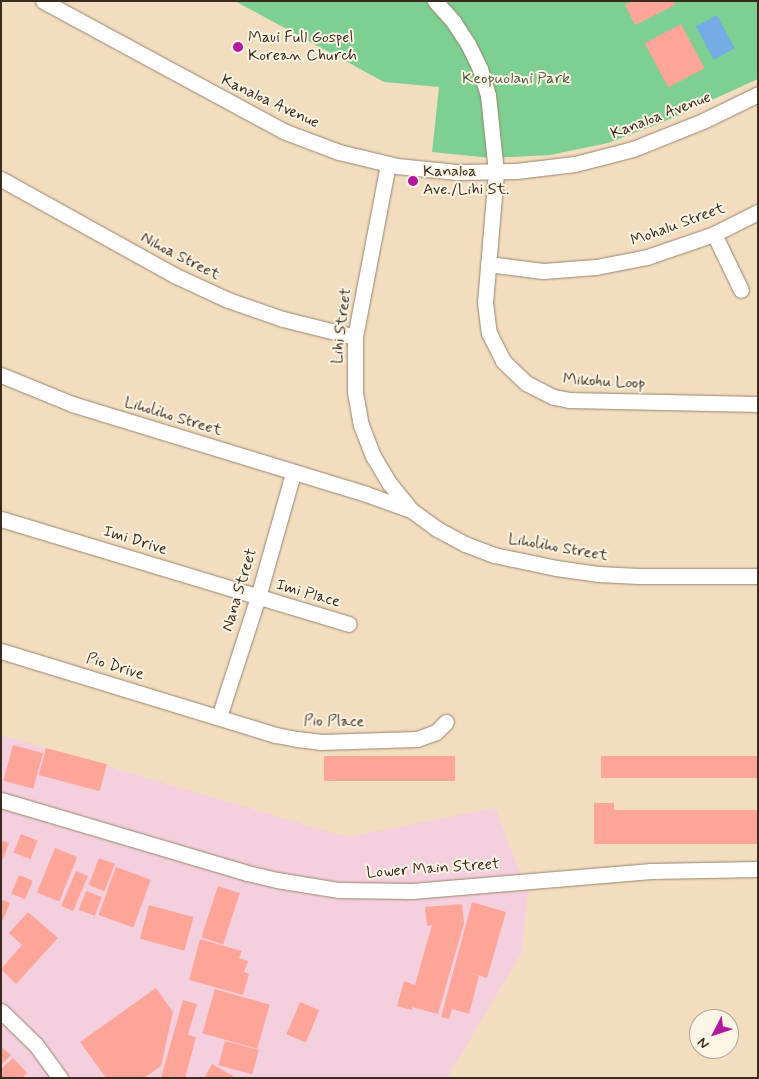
<!DOCTYPE html>
<style>
body{margin:0}
#map{position:relative;width:759px;height:1079px;overflow:hidden;background:#f3ddbf;font-family:Mynerve,sans-serif}
div>[style]{position:absolute}
.built>*{inset:0;background:#f4cfde}
.green>*{inset:0;background:#7dd092}
.water>*{inset:0;background:#75ace4;transform-origin:0 0}
.building>*{inset:0;background:#fea599;transform-origin:0 0}
.roads{filter:drop-shadow(0 0 1px #97846e) drop-shadow(0 0 1px #97846e)}
.minor>*{height:15px;margin:-7.5px;padding:0 7.5px;transform-origin:7.5px;border-radius:7.5px;background:#fff}
.dots>*{width:14px;height:14px;translate:-50% -50%;box-sizing:border-box;border:2px solid #fcf5e5;border-radius:50%}
span{translate:-50% -50%;white-space:nowrap;text-align:center;line-height:1.15;-webkit-text-stroke:4px #fcf5e5;paint-order:stroke}
.poi-label{font-size:16px;color:#3b2a1e}
.left{translate:0 -50%;text-align:left}
.park-label{font-size:16px;color:#4f5c41}
.street-label{font-size:16px;color:#3b2a1e}
.frame{position:absolute;inset:0;border:2px solid #3b2a1e;pointer-events:none}
.north{position:absolute;left:689px;top:1009px;width:50px;height:50px;box-sizing:border-box;background:#fcf5e5;border:1px solid #afa495;border-radius:50%;rotate:229deg;font-size:14px;font-weight:700;line-height:20px;text-align:center;color:#3b2a1e}
.north::after{content:'';display:block;margin:auto;width:18px;height:22px;background:#b5179e;clip-path:polygon(50% 0,100% 100%,50% 72%,0 100%)}
</style>
<div id="map">
<div class="built">
<i style="clip-path:polygon(1px 735px,347px 837px,495px 808px,528px 893px,522px 952px,447px 1078px,1px 1078px)"></i>
</div>
<div class="green">
<i style="clip-path:polygon(235px 1px,758px 1px,758px 79px,663px 122px,608px 143px,550px 155px,491px 158px,432px 152px,439px 87px,384px 82px)"></i>
</div>
<div class="water">
<i style="left:717px;top:15px;width:38px;height:24px;rotate:62deg"></i>
</div>
<div class="building">
<i style="clip-path:polygon(633px 1px,673px 1px,675px 5px,635px 25px,625px 5px)"></i>
<i style="left:681px;top:24px;width:50px;height:41px;rotate:62deg"></i>
<i style="left:13px;top:745px;width:31px;height:37px;rotate:15deg"></i>
<i style="left:46px;top:748px;width:63px;height:28px;rotate:15deg"></i>
<i style="left:455px;top:756px;width:25px;height:131px;rotate:90deg"></i>
<i style="left:758px;top:756px;width:22px;height:157px;rotate:90deg"></i>
<i style="clip-path:polygon(594px 803px,614px 803px,614px 810px,758px 810px,758px 844px,594px 844px)"></i>
<i style="left:21px;top:834px;width:18px;height:20px;rotate:22deg"></i>
<i style="clip-path:polygon(1px 840px,9px 843px,1px 864px)"></i>
<i style="left:55px;top:848px;width:24px;height:48px;rotate:22deg"></i>
<i style="left:99px;top:858px;width:17px;height:29px;rotate:21deg"></i>
<i style="left:116px;top:867px;width:37px;height:51px;rotate:20deg"></i>
<i style="left:76px;top:871px;width:13px;height:38px;rotate:23deg"></i>
<i style="left:19px;top:875px;width:15px;height:20px;rotate:23deg"></i>
<i style="left:218px;top:886px;width:23px;height:54px;rotate:18deg"></i>
<i style="left:86px;top:891px;width:17px;height:20px;rotate:21deg"></i>
<i style="clip-path:polygon(1px 899px,10px 903px,1px 924px)"></i>
<i style="clip-path:polygon(472px 902px,506px 912px,487px 978px,468px 972px,479px 976px,469px 1014px,452px 1009px,449px 1019px,441px 1017px)"></i>
<i style="clip-path:polygon(462px 904px,464px 923px,438px 1014px,412px 1007px,412px 1010px,397px 1006px,404px 981px,415px 985px,432px 925px,427px 926px,425px 907px)"></i>
<i style="left:149px;top:905px;width:46px;height:35px;rotate:15deg"></i>
<i style="clip-path:polygon(28px 912px,58px 938px,16px 984px,1px 969px,22px 945px,9px 933px)"></i>
<i style="clip-path:polygon(200px 939px,242px 951px,239px 958px,248px 961px,244px 972px,249px 974px,243px 995px,189px 980px)"></i>
<i style="clip-path:polygon(156px 988px,173px 1012px,161px 1066px,144px 1078px,106px 1078px,80px 1042px)"></i>
<i style="left:215px;top:989px;width:57px;height:46px;rotate:16deg"></i>
<i style="clip-path:polygon(183px 1000px,197px 1004px,188px 1035px,196px 1037px,185px 1078px,161px 1078px)"></i>
<i style="left:300px;top:1002px;width:21px;height:35px;rotate:23deg"></i>
<i style="left:225px;top:1041px;width:35px;height:25px;rotate:15deg"></i>
<i style="clip-path:polygon(1px 1047px,11px 1055px,1px 1065px)"></i>
<i style="clip-path:polygon(13px 1058px,27px 1073px,22px 1078px,1px 1078px,1px 1069px)"></i>
<i style="clip-path:polygon(212px 1064px,233px 1076px,232px 1078px,204px 1078px)"></i>
</div>
<div class="roads">
<div class="minor">
<i style="left:43px;top:1px;width:273px;rotate:28.4deg"></i>
<i style="left:283px;top:131px;width:60px;rotate:20.6deg"></i>
<i style="left:339px;top:152px;width:60px;rotate:13.6deg"></i>
<i style="left:397px;top:166px;width:60px;rotate:5.7deg"></i>
<i style="left:457px;top:172px;width:59px;rotate:-1deg"></i>
<i style="left:516px;top:171px;width:59px;rotate:-6.8deg"></i>
<i style="left:575px;top:164px;width:60px;rotate:-14.5deg"></i>
<i style="left:633px;top:149px;width:75px;rotate:-21.8deg"></i>
<i style="left:703px;top:121px;width:61px;rotate:-26.1deg"></i>
<i style="left:435px;top:1px;width:27px;rotate:48deg"></i>
<i style="left:453px;top:21px;width:27px;rotate:57deg"></i>
<i style="left:468px;top:44px;width:28px;rotate:64deg"></i>
<i style="left:480px;top:69px;width:27px;rotate:73deg"></i>
<i style="left:488px;top:95px;width:77px;rotate:84.1deg"></i>
<i style="left:496px;top:172px;width:130px;rotate:94.8deg"></i>
<i style="left:485px;top:302px;width:31px;rotate:83deg"></i>
<i style="left:489px;top:333px;width:31px;rotate:63deg"></i>
<i style="left:503px;top:361px;width:32px;rotate:44deg"></i>
<i style="left:526px;top:383px;width:31px;rotate:27deg"></i>
<i style="left:554px;top:397px;width:15px;rotate:11deg"></i>
<i style="left:569px;top:400px;width:189px;rotate:1.2deg"></i>
<i style="left:388px;top:164px;width:176px;rotate:100.8deg"></i>
<i style="left:355px;top:337px;width:55px;rotate:90deg"></i>
<i style="left:355px;top:392px;width:34px;rotate:80deg"></i>
<i style="left:361px;top:425px;width:33px;rotate:69deg"></i>
<i style="left:373px;top:456px;width:33px;rotate:59deg"></i>
<i style="left:390px;top:484px;width:32px;rotate:51deg"></i>
<i style="left:1px;top:179px;width:200px;rotate:29deg"></i>
<i style="left:176px;top:276px;width:57px;rotate:24.8deg"></i>
<i style="left:228px;top:300px;width:58px;rotate:19.1deg"></i>
<i style="left:283px;top:319px;width:74px;rotate:14deg"></i>
<i style="left:714px;top:234px;width:62px;rotate:64.3deg"></i>
<i style="left:488px;top:264px;width:55px;rotate:7.3deg"></i>
<i style="left:543px;top:271px;width:53px;rotate:-4.3deg"></i>
<i style="left:596px;top:267px;width:52px;rotate:-11.1deg"></i>
<i style="left:647px;top:257px;width:71px;rotate:-18.9deg"></i>
<i style="left:714px;top:234px;width:49px;rotate:-26.6deg"></i>
<i style="left:1px;top:375px;width:77px;rotate:22.2deg"></i>
<i style="left:72px;top:404px;width:307px;rotate:17deg"></i>
<i style="left:366px;top:494px;width:48px;rotate:19.6deg"></i>
<i style="left:411px;top:510px;width:32px;rotate:36deg"></i>
<i style="left:437px;top:529px;width:32px;rotate:28deg"></i>
<i style="left:465px;top:544px;width:31px;rotate:21deg"></i>
<i style="left:494px;top:555px;width:63px;rotate:11.8deg"></i>
<i style="left:556px;top:568px;width:42px;rotate:8.1deg"></i>
<i style="left:598px;top:574px;width:41px;rotate:2.8deg"></i>
<i style="left:639px;top:576px;width:119px"></i>
<i style="left:1px;top:519px;width:363px;rotate:16.8deg"></i>
<i style="left:1px;top:651px;width:288px;rotate:17deg"></i>
<i style="left:276px;top:735px;width:21px;rotate:11deg"></i>
<i style="left:297px;top:739px;width:23px;rotate:7deg"></i>
<i style="left:320px;top:742px;width:97px;rotate:-1.8deg"></i>
<i style="left:417px;top:739px;width:20px;rotate:-20deg"></i>
<i style="left:436px;top:732px;width:14px;rotate:-45deg"></i>
<i style="left:219px;top:717px;width:126px;rotate:-72deg"></i>
<i style="left:258px;top:597px;width:129px;rotate:-74.2deg"></i>
<i style="left:1px;top:800px;width:257px;rotate:16.5deg"></i>
<i style="left:247px;top:873px;width:31px;rotate:13deg"></i>
<i style="left:277px;top:880px;width:63px;rotate:9.2deg"></i>
<i style="left:339px;top:890px;width:73px;rotate:0.8deg"></i>
<i style="left:412px;top:891px;width:240px;rotate:-4.8deg"></i>
<i style="left:651px;top:871px;width:107px;rotate:-1.1deg"></i>
<i style="left:1px;top:1011px;width:49px;rotate:44.2deg"></i>
<i style="left:36px;top:1045px;width:41px;rotate:54deg"></i>
</div>
</div>
<div class="dots">
<i style="left:238px;top:47px;background:#b5179e"></i>
<i style="left:413px;top:181px;background:#b5179e"></i>
</div>
<div class="poi-label">
<span class="left" style="left:248px;top:47px">Maui Full Gospel<br>Korean Church</span>
<span class="left" style="left:423px;top:181px">Kanaloa<br>Ave./Lihi St.</span>
</div>
<div class="park-label">
<span style="left:516px;top:79px">Keopuolani Park</span>
</div>
<div class="street-label">
<span style="left:270px;top:102px;rotate:25deg">Kanaloa Avenue</span>
<span style="left:661px;top:116px;rotate:-21deg">Kanaloa Avenue</span>
<span style="left:678px;top:225px;rotate:-20deg">Mohalu Street</span>
<span style="left:180px;top:257px;rotate:27deg">Nihoa Street</span>
<span style="left:342px;top:326px;rotate:-83deg">Lihi Street</span>
<span style="left:604px;top:382px;rotate:3deg">Mikohu Loop</span>
<span style="left:173px;top:417px;rotate:17deg">Liholiho Street</span>
<span style="left:135px;top:541px;rotate:17deg">Imi Drive</span>
<span style="left:558px;top:548px;rotate:10deg">Liholiho Street</span>
<span style="left:240px;top:590px;rotate:-73deg">Nana Street</span>
<span style="left:308px;top:594px;rotate:16deg">Imi Place</span>
<span style="left:115px;top:667px;rotate:17deg">Pio Drive</span>
<span style="left:334px;top:722px;rotate:1deg">Pio Place</span>
<span style="left:433px;top:869px;rotate:-4deg">Lower Main Street</span>
</div>
<div class="frame"></div>
<div class="north">N</div>
</div>
